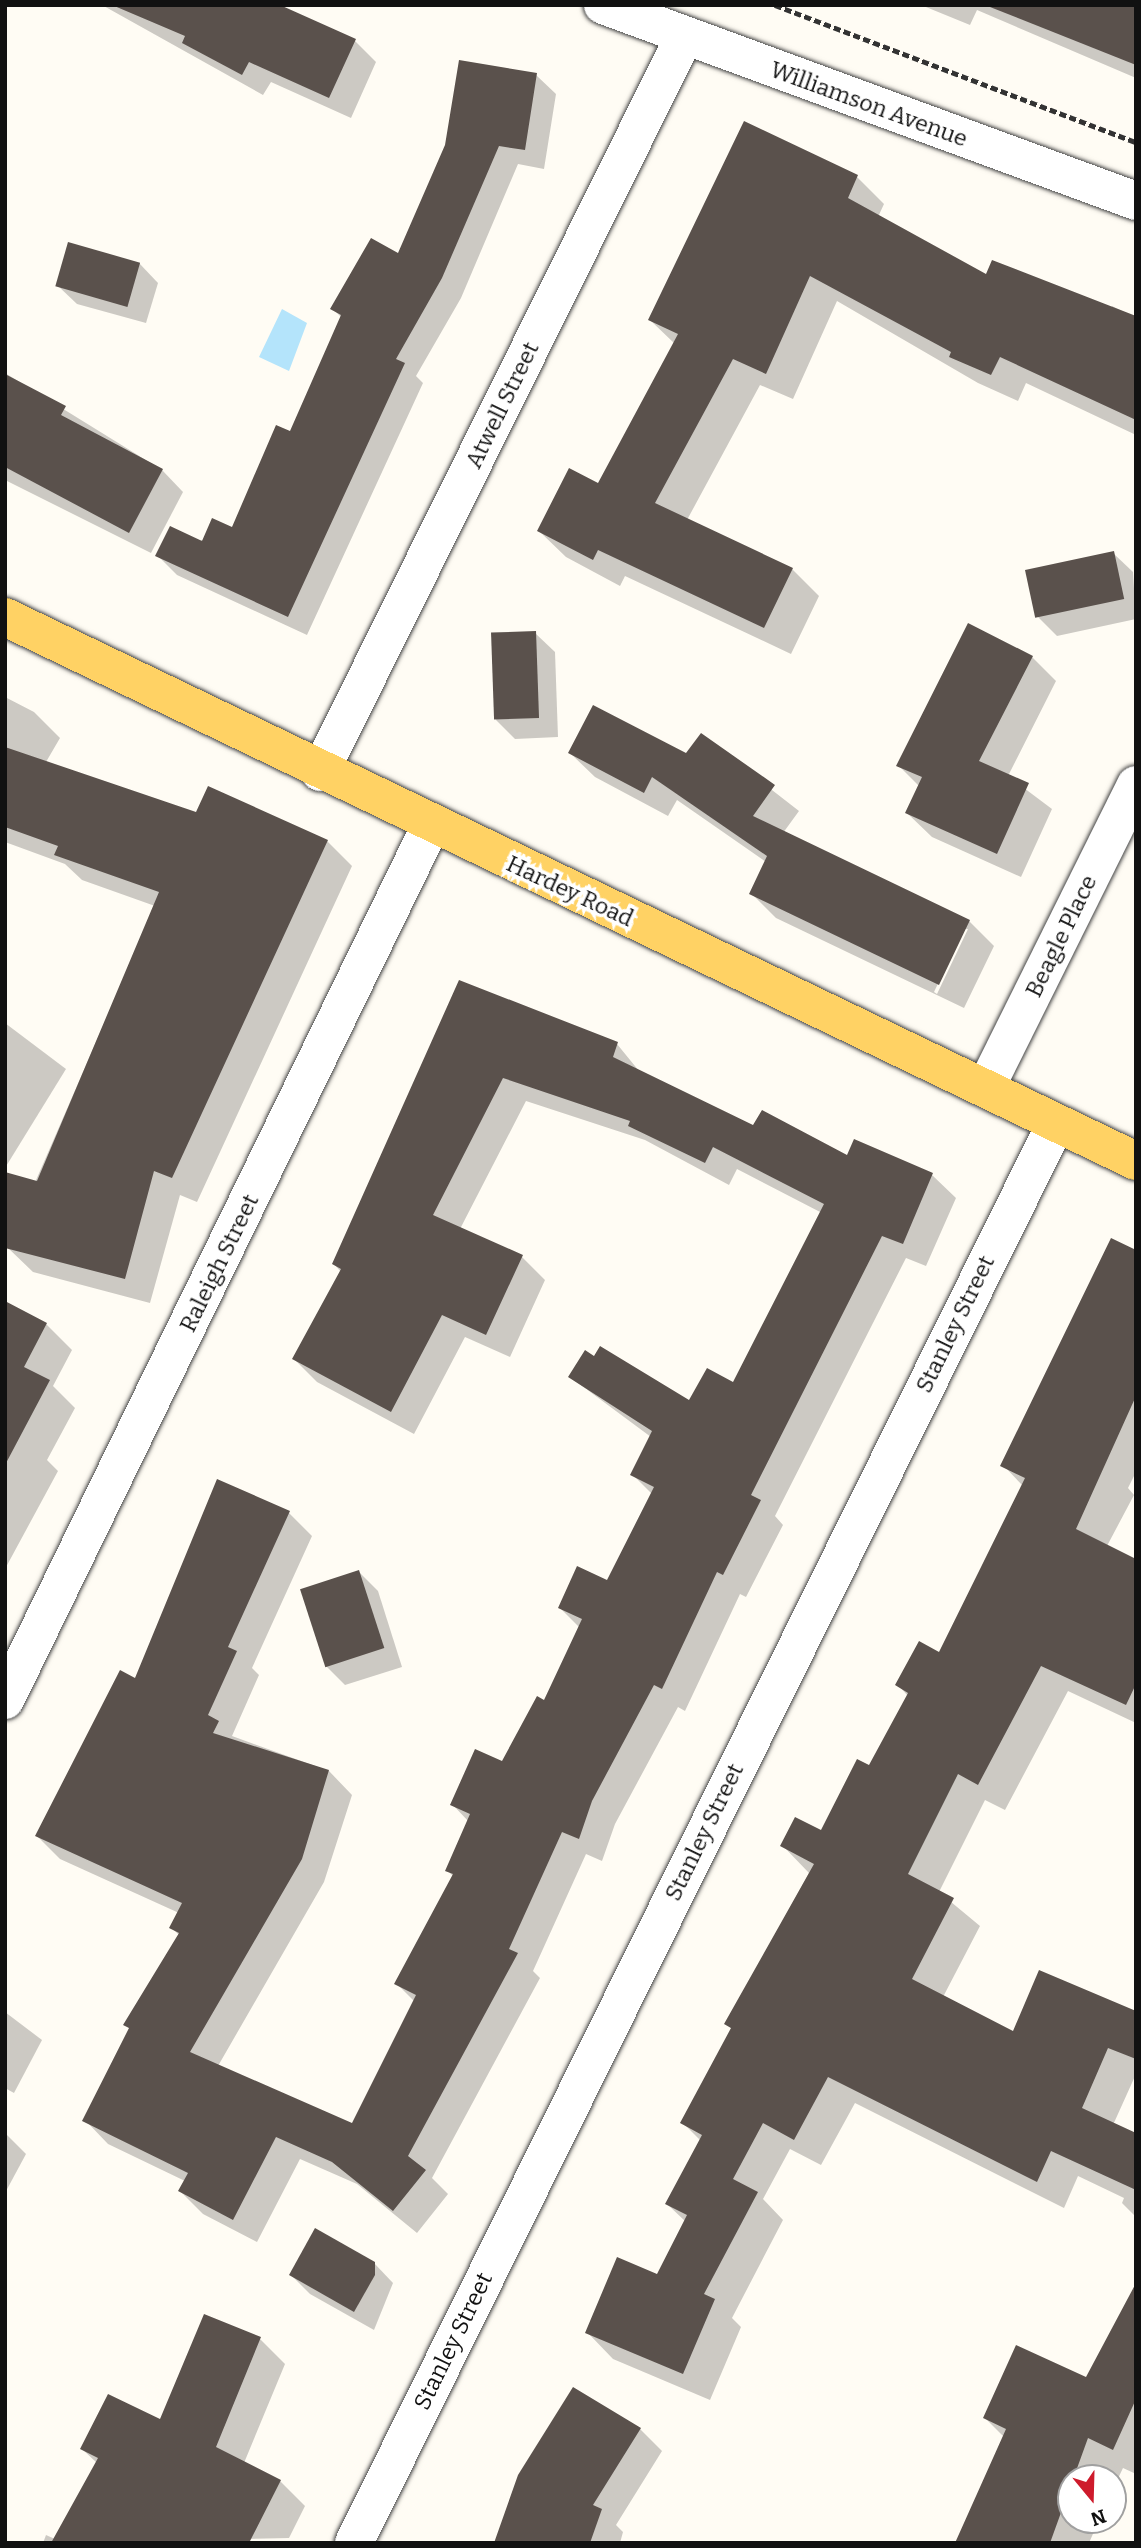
<!DOCTYPE html>
<style>
body{margin:0}
#map{position:relative;width:1141px;height:2548px;overflow:hidden;background:#fffcf4;font-family:Bitter,serif}
div>[style]{position:absolute}
.water>*{inset:0;background:#b4e4fb}
.shadow>*{inset:0;background:#0003}
.building>*{inset:0;background:#5a514c;transform-origin:0 0}
.path>*{height:4.5px;margin-top:-2.25px;transform-origin:0;background:repeating-linear-gradient(90deg,#333 0 7px,transparent 0 10.5px)}
.roads{filter:drop-shadow(0 0 2px #444) drop-shadow(0 0 2px #444)}
.minor>*{height:38px;margin:-19px;padding:0 19px;transform-origin:19px;border-radius:19px;background:#fff}
.major>*{height:38px;margin:-19px;padding:0 19px;transform-origin:19px;border-radius:19px;background:#ffd264}
span{translate:-50% -50%;white-space:nowrap;text-align:center;line-height:1.15;-webkit-text-stroke:7px #fff;paint-order:stroke}
.street-label{font-size:23px;color:#111}
.frame{position:absolute;inset:0;border:7px solid #111;pointer-events:none}
.north{position:absolute;left:1057px;top:2464px;width:70px;height:70px;box-sizing:border-box;background:#fff;border:2px solid #a0a0a0;border-radius:50%;rotate:161deg;font-size:19px;font-weight:700;line-height:28px;text-align:center;color:#111}
.north::after{content:'';display:block;margin:auto;width:24px;height:32px;background:#ce1b2c;clip-path:polygon(50% 0,100% 100%,50% 72%,0 100%)}
</style>
<div id="map">
<div class="water">
<i style="clip-path:polygon(282px 309px,307px 323px,289px 371px,259px 357px)"></i>
</div>
<div class="shadow">
<i style="clip-path:polygon(102px 5px,266px 5px,355px 41px,376px 62px,351px 118px,271px 82px,263px 95px)"></i>
<i style="clip-path:polygon(921px 5px,1136px 5px,1136px 78px,977px 10px,970px 25px)"></i>
<i style="clip-path:polygon(536px 75px,556px 94px,544px 169px,518px 164px,461px 298px,416px 376px,423px 383px,307px 635px,177px 575px,158px 556px,233px 529px,291px 433px,341px 317px,332px 308px,399px 256px,447px 146px)"></i>
<i style="clip-path:polygon(745px 124px,857px 177px,884px 204px,878px 217px,987px 276px,1109px 312px,1112px 306px,1136px 318px,1136px 435px,1026px 383px,1018px 401px,978px 383px,837px 301px,793px 399px,760px 385px,687px 520px,792px 569px,819px 596px,791px 654px,625px 576px,620px 586px,566px 557px,539px 531px,599px 485px,675px 344px,650px 320px)"></i>
<i style="clip-path:polygon(139px 263px,158px 283px,146px 323px,77px 304px,57px 285px)"></i>
<i style="clip-path:polygon(5px 373px,162px 470px,183px 492px,151px 553px,5px 480px)"></i>
<i style="clip-path:polygon(1113px 553px,1133px 572px,1136px 619px,1057px 636px,1038px 617px)"></i>
<i style="clip-path:polygon(535px 633px,555px 652px,558px 737px,515px 739px,496px 720px)"></i>
<i style="clip-path:polygon(1032px 657px,1056px 681px,1008px 776px,1052px 809px,1021px 877px,932px 837px,907px 813px,919px 786px,898px 765px)"></i>
<i style="clip-path:polygon(5px 697px,34px 712px,60px 738px,46px 762px,197px 814px,327px 841px,352px 866px,197px 1202px,180px 1195px,150px 1303px,33px 1272px,7px 1247px,155px 906px,82px 880px,65px 864px,5px 842px)"></i>
<i style="clip-path:polygon(evenodd,701px 735px,799px 811px,783px 833px,969px 921px,994px 946px,964px 1008px,776px 918px,751px 893px,766px 862px,677px 800px,668px 816px,595px 777px,570px 753px,687px 756px,701px 735px,964px 929px,968px 929px,937px 994px,934px 992px,964px 929px)"></i>
<i style="clip-path:polygon(459px 982px,617px 1044px,639px 1071px,754px 1128px,848px 1158px,855px 1141px,932px 1175px,956px 1198px,926px 1266px,906px 1258px,775px 1516px,783px 1525px,746px 1597px,740px 1594px,685px 1711px,678px 1707px,615px 1824px,602px 1861px,586px 1854px,533px 1971px,540px 1978px,432px 2178px,448px 2194px,417px 2233px,357px 2184px,300px 2159px,257px 2242px,203px 2214px,180px 2191px,185px 2181px,108px 2144px,85px 2120px,130px 2029px,125px 2024px,180px 1936px,171px 1927px,179px 1913px,60px 1859px,37px 1836px,136px 1680px,289px 1513px,312px 1536px,252px 1668px,259px 1675px,232px 1736px,329px 1771px,352px 1795px,324px 1882px,218px 2066px,353px 2125px,415px 2002px,396px 1983px,454px 1877px,447px 1870px,469px 1822px,452px 1804px,503px 1763px,545px 1702px,580px 1628px,560px 1608px,607px 1582px,652px 1494px,632px 1474px,651px 1437px,570px 1377px,689px 1403px,734px 1384px,822px 1213px,737px 1169px,729px 1185px,645px 1140px,526px 1101px,460px 1229px,522px 1257px,545px 1280px,510px 1357px,465px 1337px,414px 1434px,317px 1382px,294px 1359px,341px 1272px,334px 1264px)"></i>
<i style="clip-path:polygon(5px 1023px,66px 1069px,5px 1168px)"></i>
<i style="clip-path:polygon(1136px 1252px,1136px 1472px,1128px 1488px,1134px 1495px,1107px 1546px,1136px 1560px,1136px 1723px,1068px 1691px,1005px 1810px,985px 1800px,939px 1892px,980px 1926px,943px 1997px,1013px 2033px,1136px 2013px,1136px 2074px,1113px 2125px,1136px 2135px,1136px 2217px,1122px 2203px,1124px 2198px,1078px 2176px,1064px 2208px,855px 2103px,821px 2165px,790px 2149px,763px 2199px,783px 2220px,732px 2318px,741px 2327px,710px 2400px,613px 2359px,587px 2332px,658px 2277px,686px 2222px,667px 2204px,701px 2141px,682px 2122px,732px 2029px,726px 2024px,809px 1873px,783px 1846px,822px 1833px,870px 1767px,908px 1696px,898px 1685px,940px 1655px,1023px 1486px,1003px 1465px)"></i>
<i style="clip-path:polygon(5px 1303px,46px 1324px,72px 1350px,53px 1386px,75px 1408px,47px 1460px,58px 1471px,5px 1569px)"></i>
<i style="clip-path:polygon(358px 1571px,378px 1591px,402px 1667px,345px 1685px,326px 1666px)"></i>
<i style="clip-path:polygon(5px 2012px,42px 2040px,14px 2093px,5px 2088px)"></i>
<i style="clip-path:polygon(5px 2133px,26px 2154px,5px 2193px)"></i>
<i style="clip-path:polygon(374px 2263px,393px 2283px,374px 2330px,310px 2294px,291px 2275px)"></i>
<i style="clip-path:polygon(1136px 2286px,1136px 2474px,1123px 2468px,1113px 2489px,1113px 2478px,1071px 2478px,1071px 2520px,1099px 2520px,1089px 2543px,959px 2543px,1004px 2437px,985px 2418px,1087px 2379px)"></i>
<i style="clip-path:polygon(260px 2339px,285px 2364px,244px 2463px,280px 2481px,305px 2506px,289px 2538px,43px 2543px,46px 2535px,55px 2539px,97px 2463px,82px 2449px,161px 2422px)"></i>
<i style="clip-path:polygon(640px 2429px,662px 2451px,616px 2525px,623px 2532px,620px 2543px,496px 2543px)"></i>
</div>
<div class="building">
<i style="clip-path:polygon(112px 5px,280px 5px,356px 39px,329px 98px,249px 62px,242px 75px,182px 43px,185px 36px)"></i>
<i style="clip-path:polygon(1136px 5px,1136px 65px,990px 7px,991px 5px)"></i>
<i style="clip-path:polygon(459px 60px,537px 73px,525px 150px,499px 146px,442px 278px,396px 359px,405px 363px,288px 617px,155px 556px,170px 526px,202px 541px,212px 518px,232px 527px,276px 425px,290px 431px,341px 315px,330px 309px,371px 238px,398px 253px,445px 145px)"></i>
<i style="clip-path:polygon(744px 121px,858px 175px,848px 198px,986px 274px,992px 260px,1136px 316px,1136px 420px,1000px 357px,991px 375px,949px 357px,951px 352px,810px 276px,766px 374px,733px 359px,655px 503px,793px 568px,764px 628px,598px 550px,593px 560px,537px 531px,569px 468px,598px 483px,678px 334px,648px 320px)"></i>
<i style="left:68px;top:242px;width:75px;height:46px;rotate:16deg"></i>
<i style="clip-path:polygon(5px 374px,66px 406px,61px 415px,163px 469px,129px 533px,5px 467px)"></i>
<i style="left:1114px;top:551px;width:49px;height:91px;rotate:78deg"></i>
<i style="clip-path:polygon(968px 623px,1033px 656px,979px 761px,1029px 783px,997px 854px,905px 813px,922px 777px,896px 766px)"></i>
<i style="left:536px;top:631px;width:87px;height:45px;rotate:88deg"></i>
<i style="clip-path:polygon(593px 705px,686px 753px,701px 733px,775px 785px,753px 816px,970px 920px,939px 985px,749px 894px,767px 856px,652px 777px,644px 793px,568px 753px)"></i>
<i style="clip-path:polygon(5px 747px,196px 812px,208px 786px,328px 840px,172px 1178px,154px 1171px,125px 1279px,5px 1248px,5px 1172px,37px 1181px,159px 892px,54px 855px,58px 846px,5px 827px)"></i>
<i style="clip-path:polygon(459px 980px,618px 1042px,613px 1057px,753px 1125px,762px 1110px,847px 1155px,854px 1139px,933px 1173px,903px 1244px,882px 1236px,751px 1495px,761px 1500px,723px 1575px,717px 1572px,662px 1689px,654px 1685px,592px 1801px,579px 1839px,562px 1832px,509px 1949px,518px 1953px,408px 2156px,426px 2170px,393px 2211px,332px 2162px,276px 2137px,233px 2220px,178px 2191px,188px 2173px,82px 2121px,129px 2028px,123px 2025px,179px 1933px,169px 1928px,182px 1903px,35px 1836px,120px 1670px,135px 1678px,217px 1479px,290px 1511px,228px 1647px,237px 1651px,208px 1715px,219px 1721px,213px 1733px,329px 1770px,302px 1859px,190px 2052px,352px 2123px,416px 1995px,394px 1984px,453px 1874px,445px 1871px,470px 1814px,450px 1805px,475px 1749px,502px 1761px,537px 1696px,544px 1700px,582px 1619px,558px 1608px,577px 1566px,607px 1580px,654px 1487px,630px 1475px,652px 1431px,568px 1377px,585px 1350px,594px 1356px,600px 1346px,689px 1400px,707px 1368px,733px 1382px,824px 1204px,713px 1147px,705px 1163px,628px 1126px,630px 1121px,503px 1078px,433px 1215px,523px 1255px,486px 1335px,442px 1315px,391px 1412px,292px 1359px,341px 1269px,332px 1264px)"></i>
<i style="clip-path:polygon(1111px 1238px,1136px 1250px,1136px 1396px,1076px 1529px,1136px 1559px,1136px 1684px,1126px 1705px,1041px 1666px,978px 1785px,958px 1774px,908px 1874px,954px 1898px,912px 1979px,1013px 2031px,1039px 1970px,1136px 2011px,1136px 2059px,1108px 2048px,1082px 2108px,1136px 2133px,1136px 2190px,1051px 2151px,1037px 2182px,828px 2077px,794px 2140px,763px 2123px,733px 2179px,758px 2192px,704px 2294px,715px 2299px,683px 2374px,585px 2333px,617px 2257px,657px 2274px,687px 2215px,665px 2204px,702px 2135px,680px 2123px,731px 2028px,724px 2024px,814px 1864px,780px 1846px,795px 1817px,821px 1830px,857px 1759px,869px 1765px,908px 1693px,895px 1685px,919px 1641px,939px 1652px,1025px 1478px,1000px 1466px)"></i>
<i style="clip-path:polygon(5px 1301px,47px 1323px,24px 1367px,50px 1380px,5px 1465px)"></i>
<i style="left:359px;top:1570px;width:82px;height:62px;rotate:72deg"></i>
<i style="clip-path:polygon(315px 2228px,375px 2262px,375px 2275px,354px 2312px,289px 2275px)"></i>
<i style="clip-path:polygon(1136px 2283px,1136px 2399px,1113px 2450px,1088px 2438px,1050px 2543px,955px 2543px,1006px 2429px,983px 2418px,1016px 2345px,1086px 2377px)"></i>
<i style="clip-path:polygon(204px 2314px,261px 2337px,216px 2447px,281px 2480px,249px 2543px,51px 2543px,98px 2458px,80px 2449px,108px 2394px,160px 2419px)"></i>
<i style="clip-path:polygon(573px 2387px,641px 2428px,593px 2505px,602px 2509px,590px 2543px,494px 2543px,518px 2475px)"></i>
</div>
<div class="path">
<i style="left:775px;top:5px;width:386px;rotate:20.8deg"></i>
</div>
<div class="roads">
<div class="minor">
<i style="left:603px;top:5px;width:568px;rotate:20.19deg"></i>
<i style="left:320px;top:772px;width:820px;rotate:-63.65deg"></i>
<i style="left:986px;top:1087px;width:337px;rotate:-63.6deg"></i>
<i style="left:5px;top:1700px;width:973px;rotate:-64.04deg"></i>
<i style="left:354px;top:2543px;width:1584px;rotate:-63.69deg"></i>
</div>
<div class="major">
<i style="left:5px;top:617px;width:1255px;rotate:25.69deg"></i>
</div>
</div>
<div class="street-label">
<span style="left:869px;top:104px;rotate:20deg">Williamson Avenue</span>
<span style="left:502px;top:405px;rotate:-64deg">Atwell Street</span>
<span style="left:570px;top:891px;rotate:25deg">Hardey Road</span>
<span style="left:1061px;top:936px;rotate:-64deg">Beagle Place</span>
<span style="left:219px;top:1263px;rotate:-64deg">Raleigh Street</span>
<span style="left:955px;top:1324px;rotate:-64deg">Stanley Street</span>
<span style="left:704px;top:1832px;rotate:-64deg">Stanley Street</span>
<span style="left:453px;top:2341px;rotate:-64deg">Stanley Street</span>
</div>
<div class="frame"></div>
<div class="north">N</div>
</div>
